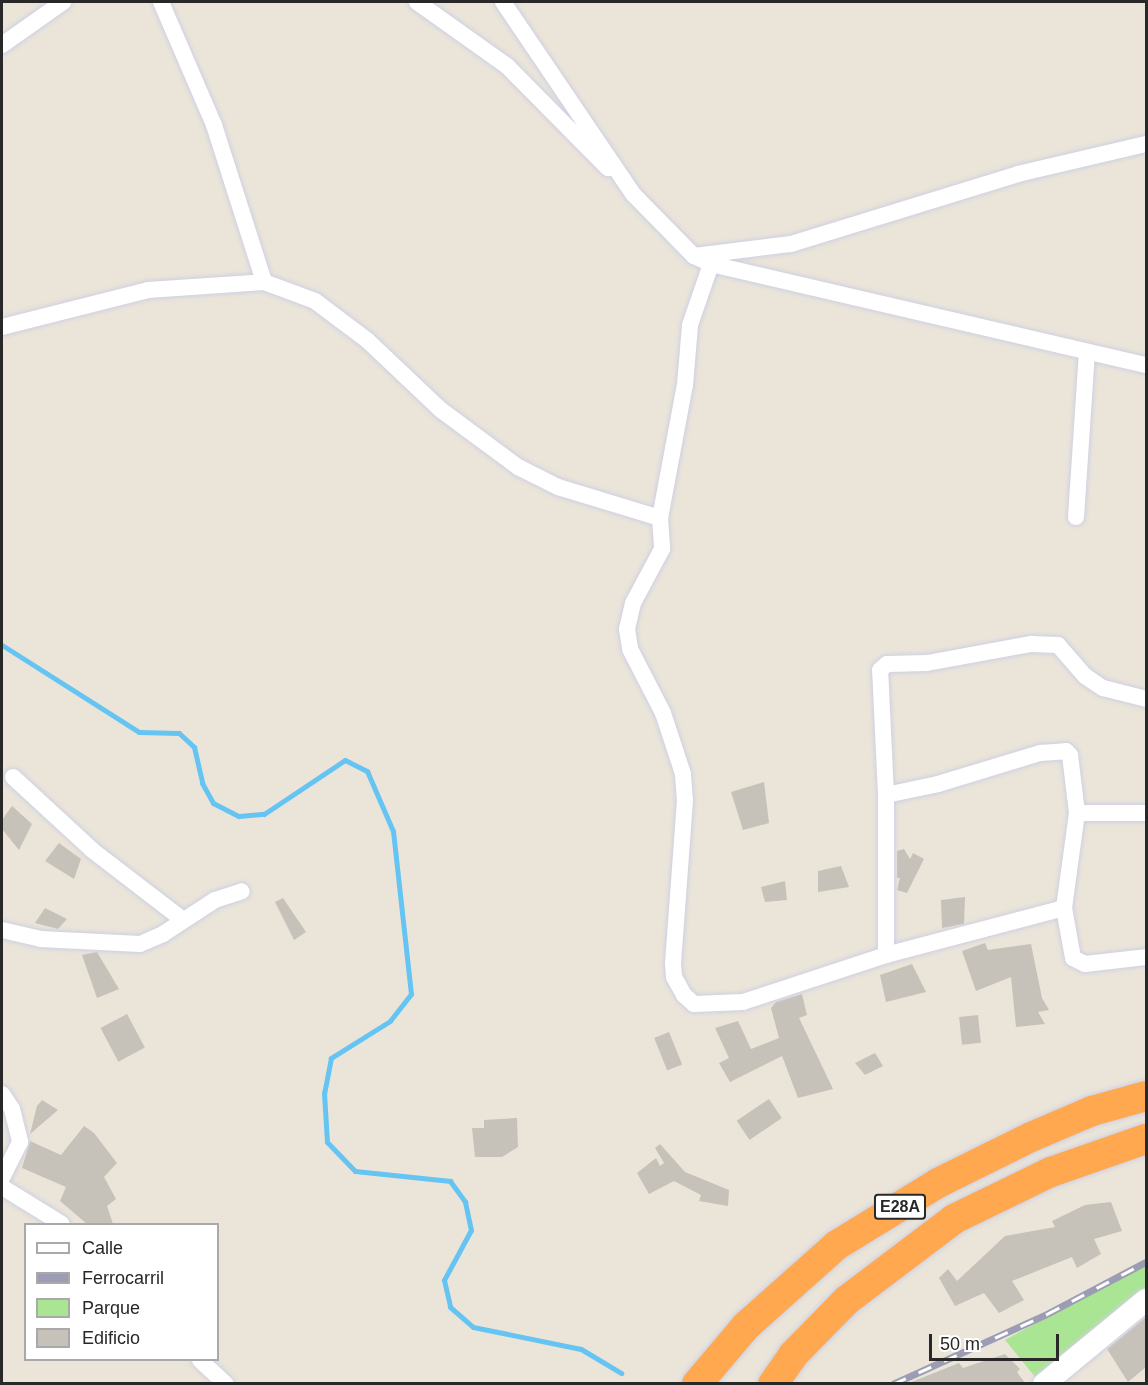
<!DOCTYPE html>
<style>
body{margin:0}
#map{position:relative;width:1148px;height:1385px;overflow:hidden;background:#ebe5d9;font-family:Arial,sans-serif}
div>[style]{position:absolute}
.green>*{inset:0;background:#a9e592}
.stream>*{height:5px;margin:-2.5px;padding:0 2.5px;transform-origin:2.5px;border-radius:2.5px;background:#66c4f3}
.building>*{inset:0;background:#c6c1b9;transform-origin:0 0}
.roads{filter:drop-shadow(0 0 2px #ced0e2) drop-shadow(0 0 2px #ced0e2)}
.street>*{height:16px;margin:-8px;padding:0 8px;transform-origin:8px;border-radius:8px;background:#fff}
.secondary>*{height:22px;margin:-11px;padding:0 11px;transform-origin:11px;border-radius:11px;background:#fff}
.highway>*{height:30px;margin:-15px;padding:0 15px;transform-origin:15px;border-radius:15px;background:#ffa850}
.rail>*{height:7px;margin-top:-3.5px;transform-origin:0;background:repeating-linear-gradient(90deg,#fff 0 14px,#9c9db4 0 28px);box-sizing:border-box;border-block:2px solid #9c9db4}
span{translate:-50% -50%;white-space:nowrap;text-align:center;line-height:1.15;-webkit-text-stroke:4.5px #fff;paint-order:stroke}
.shield-label span{padding:2px 4px;background:#fff;border:2px solid;border-radius:4px;-webkit-text-stroke-width:0}
.shield-label{font-size:16px;color:#282828;font-weight:700}
.frame{position:absolute;inset:0;border:3px solid #282828;pointer-events:none}
.legend{position:absolute;left:24px;top:1223px;width:195px;height:138px;box-sizing:border-box;background:#fff;border:2px solid #a9a9a9;margin:0;padding:8px 10px;list-style:none;font-size:18px;color:#282828}
.legend li{display:flex;align-items:center;gap:12px;height:30px}
.legend b{width:30px;border:2px solid #a9a9a9}
.scale{position:absolute;left:929px;top:1334px;width:130px;height:27px;box-sizing:border-box;border:3px solid #282828;border-top:0;padding-left:8px;font-size:18px;line-height:21px;white-space:nowrap;color:#282828;-webkit-text-stroke:4px #fff;paint-order:stroke}
</style>
<div id="map">
<div class="green">
<i style="clip-path:polygon(1146px 1263px,1146px 1289px,1036px 1378px,1005px 1340px)"></i>
</div>
<div class="stream">
<i style="left:2px;top:645px;width:162px;rotate:32.4deg"></i>
<i style="left:139px;top:732px;width:40px;rotate:1.4deg"></i>
<i style="left:179px;top:733px;width:21px;rotate:43deg"></i>
<i style="left:194px;top:747px;width:37px;rotate:77deg"></i>
<i style="left:202px;top:783px;width:23px;rotate:61deg"></i>
<i style="left:213px;top:803px;width:29px;rotate:27deg"></i>
<i style="left:239px;top:816px;width:25px;rotate:-5deg"></i>
<i style="left:264px;top:814px;width:97px;rotate:-33.7deg"></i>
<i style="left:345px;top:760px;width:25px;rotate:27deg"></i>
<i style="left:367px;top:771px;width:65px;rotate:66.6deg"></i>
<i style="left:393px;top:831px;width:164px;rotate:83.7deg"></i>
<i style="left:411px;top:994px;width:34px;rotate:128deg"></i>
<i style="left:390px;top:1021px;width:70px;rotate:147.9deg"></i>
<i style="left:331px;top:1058px;width:36px;rotate:101deg"></i>
<i style="left:324px;top:1093px;width:49px;rotate:86.5deg"></i>
<i style="left:327px;top:1142px;width:40px;rotate:46deg"></i>
<i style="left:355px;top:1171px;width:96px;rotate:6deg"></i>
<i style="left:450px;top:1181px;width:26px;rotate:54deg"></i>
<i style="left:465px;top:1202px;width:29px;rotate:78deg"></i>
<i style="left:471px;top:1230px;width:57px;rotate:118.4deg"></i>
<i style="left:444px;top:1280px;width:28px;rotate:77deg"></i>
<i style="left:450px;top:1307px;width:30px;rotate:41deg"></i>
<i style="left:473px;top:1327px;width:110px;rotate:11.5deg"></i>
<i style="left:581px;top:1349px;width:47px;rotate:31deg"></i>
</div>
<div class="building">
<i style="clip-path:polygon(764px 782px,769px 823px,743px 830px,731px 792px)"></i>
<i style="clip-path:polygon(12px 806px,32px 824px,19px 850px,2px 829px,2px 820px)"></i>
<i style="clip-path:polygon(59px 843px,81px 859px,74px 879px,45px 861px)"></i>
<i style="clip-path:polygon(904px 849px,910px 859px,913px 853px,924px 859px,907px 893px,897px 890px,900px 878px,897px 878px,897px 851px)"></i>
<i style="clip-path:polygon(841px 866px,849px 887px,818px 892px,818px 871px)"></i>
<i style="clip-path:polygon(785px 881px,787px 900px,765px 902px,761px 887px)"></i>
<i style="clip-path:polygon(965px 897px,964px 924px,942px 928px,941px 900px)"></i>
<i style="clip-path:polygon(283px 898px,306px 932px,294px 940px,275px 902px)"></i>
<i style="clip-path:polygon(45px 908px,67px 919px,58px 929px,35px 923px)"></i>
<i style="clip-path:polygon(985px 943px,988px 950px,1031px 944px,1042px 998px,1049px 1010px,1038px 1012px,1045px 1024px,1016px 1027px,1011px 977px,976px 991px,962px 951px)"></i>
<i style="clip-path:polygon(97px 952px,119px 989px,97px 998px,82px 955px)"></i>
<i style="clip-path:polygon(912px 964px,926px 992px,886px 1002px,880px 975px)"></i>
<i style="clip-path:polygon(802px 994px,807px 1015px,799px 1018px,833px 1089px,798px 1098px,782px 1056px,730px 1082px,719px 1063px,729px 1058px,715px 1028px,738px 1021px,751px 1049px,779px 1038px,771px 1008px,776px 1002px)"></i>
<i style="left:127px;top:1014px;width:38px;height:30px;rotate:62deg"></i>
<i style="left:978px;top:1015px;width:28px;height:19px;rotate:84deg"></i>
<i style="left:669px;top:1032px;width:35px;height:16px;rotate:68deg"></i>
<i style="clip-path:polygon(875px 1053px,883px 1066px,865px 1075px,855px 1063px)"></i>
<i style="left:769px;top:1099px;width:23px;height:39px;rotate:56deg"></i>
<i style="clip-path:polygon(42px 1100px,58px 1110px,30px 1134px,37px 1106px)"></i>
<i style="clip-path:polygon(517px 1118px,518px 1147px,502px 1157px,475px 1157px,472px 1128px,484px 1128px,484px 1120px)"></i>
<i style="clip-path:polygon(84px 1126px,94px 1133px,117px 1163px,104px 1177px,116px 1199px,107px 1206px,113px 1224px,87px 1224px,60px 1201px,66px 1187px,22px 1168px,30px 1141px,61px 1155px)"></i>
<i style="clip-path:polygon(660px 1144px,685px 1172px,729px 1190px,728px 1206px,699px 1201px,701px 1195px,674px 1181px,649px 1194px,637px 1173px,656px 1158px,660px 1166px,664px 1163px,655px 1148px)"></i>
<i style="clip-path:polygon(1111px 1202px,1122px 1231px,1094px 1239px,1101px 1254px,1077px 1268px,1072px 1257px,1012px 1281px,1024px 1300px,999px 1313px,984px 1293px,955px 1306px,939px 1278px,948px 1269px,957px 1281px,1005px 1236px,1055px 1227px,1052px 1221px,1085px 1205px)"></i>
<i style="clip-path:polygon(1146px 1317px,1146px 1367px,1128px 1382px,1107px 1349px)"></i>
<i style="clip-path:polygon(1005px 1354px,1020px 1369px,1017px 1372px,1025px 1383px,909px 1383px,959px 1363px,963px 1368px)"></i>
</div>
<div class="roads">
<div class="street">
<i style="left:161px;top:2px;width:134px;rotate:66.7deg"></i>
<i style="left:214px;top:125px;width:165px;rotate:72.3deg"></i>
<i style="left:264px;top:282px;width:54px;rotate:20.4deg"></i>
<i style="left:315px;top:301px;width:66px;rotate:37deg"></i>
<i style="left:368px;top:341px;width:100px;rotate:43.4deg"></i>
<i style="left:441px;top:410px;width:96px;rotate:36.5deg"></i>
<i style="left:518px;top:467px;width:45px;rotate:26.6deg"></i>
<i style="left:558px;top:487px;width:107px;rotate:16.9deg"></i>
<i style="left:660px;top:518px;width:31px;rotate:86deg"></i>
<i style="left:662px;top:549px;width:61px;rotate:118.2deg"></i>
<i style="left:633px;top:603px;width:27px;rotate:103deg"></i>
<i style="left:627px;top:629px;width:20px;rotate:81deg"></i>
<i style="left:630px;top:649px;width:72px;rotate:62.7deg"></i>
<i style="left:663px;top:713px;width:64px;rotate:71.8deg"></i>
<i style="left:683px;top:774px;width:26px;rotate:86deg"></i>
<i style="left:685px;top:800px;width:163px;rotate:94.2deg"></i>
<i style="left:673px;top:963px;width:14px;rotate:86deg"></i>
<i style="left:674px;top:977px;width:21px;rotate:61deg"></i>
<i style="left:684px;top:995px;width:13px;rotate:42deg"></i>
<i style="left:694px;top:1004px;width:49px;rotate:-2.3deg"></i>
<i style="left:743px;top:1002px;width:151px;rotate:-18.2deg"></i>
<i style="left:886px;top:955px;width:184px;rotate:-14.8deg"></i>
<i style="left:417px;top:2px;width:110px;rotate:35.4deg"></i>
<i style="left:507px;top:66px;width:144px;rotate:45.3deg"></i>
<i style="left:503px;top:2px;width:232px;rotate:55.9deg"></i>
<i style="left:633px;top:194px;width:87px;rotate:45.5deg"></i>
<i style="left:694px;top:256px;width:19px;rotate:25deg"></i>
<i style="left:711px;top:264px;width:447px;rotate:13.1deg"></i>
<i style="left:2px;top:45px;width:75px;rotate:-35.2deg"></i>
<i style="left:694px;top:256px;width:98px;rotate:-7.1deg"></i>
<i style="left:791px;top:244px;width:238px;rotate:-17.1deg"></i>
<i style="left:1018px;top:174px;width:131px;rotate:-13.2deg"></i>
<i style="left:2px;top:327px;width:151px;rotate:-14.2deg"></i>
<i style="left:148px;top:290px;width:116px;rotate:-3.9deg"></i>
<i style="left:1076px;top:517px;width:165px;rotate:-86.2deg"></i>
<i style="left:660px;top:518px;width:135px;rotate:-79.4deg"></i>
<i style="left:685px;top:385px;width:60px;rotate:-85.2deg"></i>
<i style="left:690px;top:325px;width:65px;rotate:-71deg"></i>
<i style="left:13px;top:777px;width:108px;rotate:42.7deg"></i>
<i style="left:92px;top:850px;width:113px;rotate:37.5deg"></i>
<i style="left:886px;top:795px;width:53px;rotate:-11.9deg"></i>
<i style="left:938px;top:784px;width:107px;rotate:-16.9deg"></i>
<i style="left:1040px;top:753px;width:26px;rotate:-4deg"></i>
<i style="left:1066px;top:751px;width:6px;rotate:45deg"></i>
<i style="left:1070px;top:755px;width:58px;rotate:83.1deg"></i>
<i style="left:1077px;top:813px;width:96px;rotate:97.8deg"></i>
<i style="left:1064px;top:908px;width:51px;rotate:79.8deg"></i>
<i style="left:1073px;top:958px;width:13px;rotate:27deg"></i>
<i style="left:1085px;top:964px;width:61px;rotate:-6.5deg"></i>
<i style="left:1077px;top:813px;width:69px"></i>
<i style="left:2px;top:930px;width:39px;rotate:13deg"></i>
<i style="left:40px;top:939px;width:100px;rotate:2.9deg"></i>
<i style="left:140px;top:944px;width:25px;rotate:-23deg"></i>
<i style="left:163px;top:934px;width:62px;rotate:-33.2deg"></i>
<i style="left:215px;top:900px;width:28px;rotate:-18deg"></i>
<i style="left:886px;top:955px;width:160px;rotate:-90deg"></i>
<i style="left:886px;top:795px;width:125px;rotate:-92.7deg"></i>
<i style="left:880px;top:670px;width:9px;rotate:-41deg"></i>
<i style="left:887px;top:664px;width:40px;rotate:-1.4deg"></i>
<i style="left:927px;top:663px;width:106px;rotate:-10.4deg"></i>
<i style="left:1031px;top:644px;width:27px;rotate:2deg"></i>
<i style="left:1058px;top:645px;width:41px;rotate:48.9deg"></i>
<i style="left:1085px;top:676px;width:22px;rotate:34deg"></i>
<i style="left:1103px;top:688px;width:44px;rotate:14.3deg"></i>
<i style="left:2px;top:1094px;width:18px;rotate:56deg"></i>
<i style="left:12px;top:1109px;width:34px;rotate:76deg"></i>
<i style="left:20px;top:1142px;width:40px;rotate:116.6deg"></i>
<i style="left:2px;top:1187px;width:70px;rotate:31.7deg"></i>
<i style="left:200px;top:1360px;width:35px;rotate:43deg"></i>
</div>
<div class="secondary">
<i style="left:1044px;top:1384px;width:132px;rotate:-39.5deg"></i>
</div>
<div class="highway">
<i style="left:697px;top:1384px;width:76px;rotate:-49.8deg"></i>
<i style="left:746px;top:1326px;width:122px;rotate:-41.7deg"></i>
<i style="left:837px;top:1245px;width:119px;rotate:-31.5deg"></i>
<i style="left:938px;top:1183px;width:104px;rotate:-26.3deg"></i>
<i style="left:1031px;top:1137px;width:66px;rotate:-23.1deg"></i>
<i style="left:1092px;top:1111px;width:56px;rotate:-15.5deg"></i>
<i style="left:773px;top:1384px;width:35px;rotate:-55deg"></i>
<i style="left:793px;top:1355px;width:77px;rotate:-45.5deg"></i>
<i style="left:847px;top:1300px;width:134px;rotate:-37.1deg"></i>
<i style="left:954px;top:1219px;width:108px;rotate:-25.9deg"></i>
<i style="left:1051px;top:1172px;width:101px;rotate:-19.2deg"></i>
</div>
</div>
<div class="rail">
<i style="left:893px;top:1384px;width:169px;rotate:-24.4deg"></i>
<i style="left:1047px;top:1314px;width:112px;rotate:-27.7deg"></i>
</div>
<div class="shield-label">
<span style="left:900px;top:1207px">E28A</span>
</div>
<div class="frame"></div>
<ul class="legend">
<li><b style="height:8px;background:#fff"></b>Calle</li>
<li><b style="height:8px;background:#9c9db4"></b>Ferrocarril</li>
<li><b style="height:16px;background:#a9e592"></b>Parque</li>
<li><b style="height:16px;background:#c6c1b9"></b>Edificio</li>
</ul>
<div class="scale">50 m</div>
</div>
